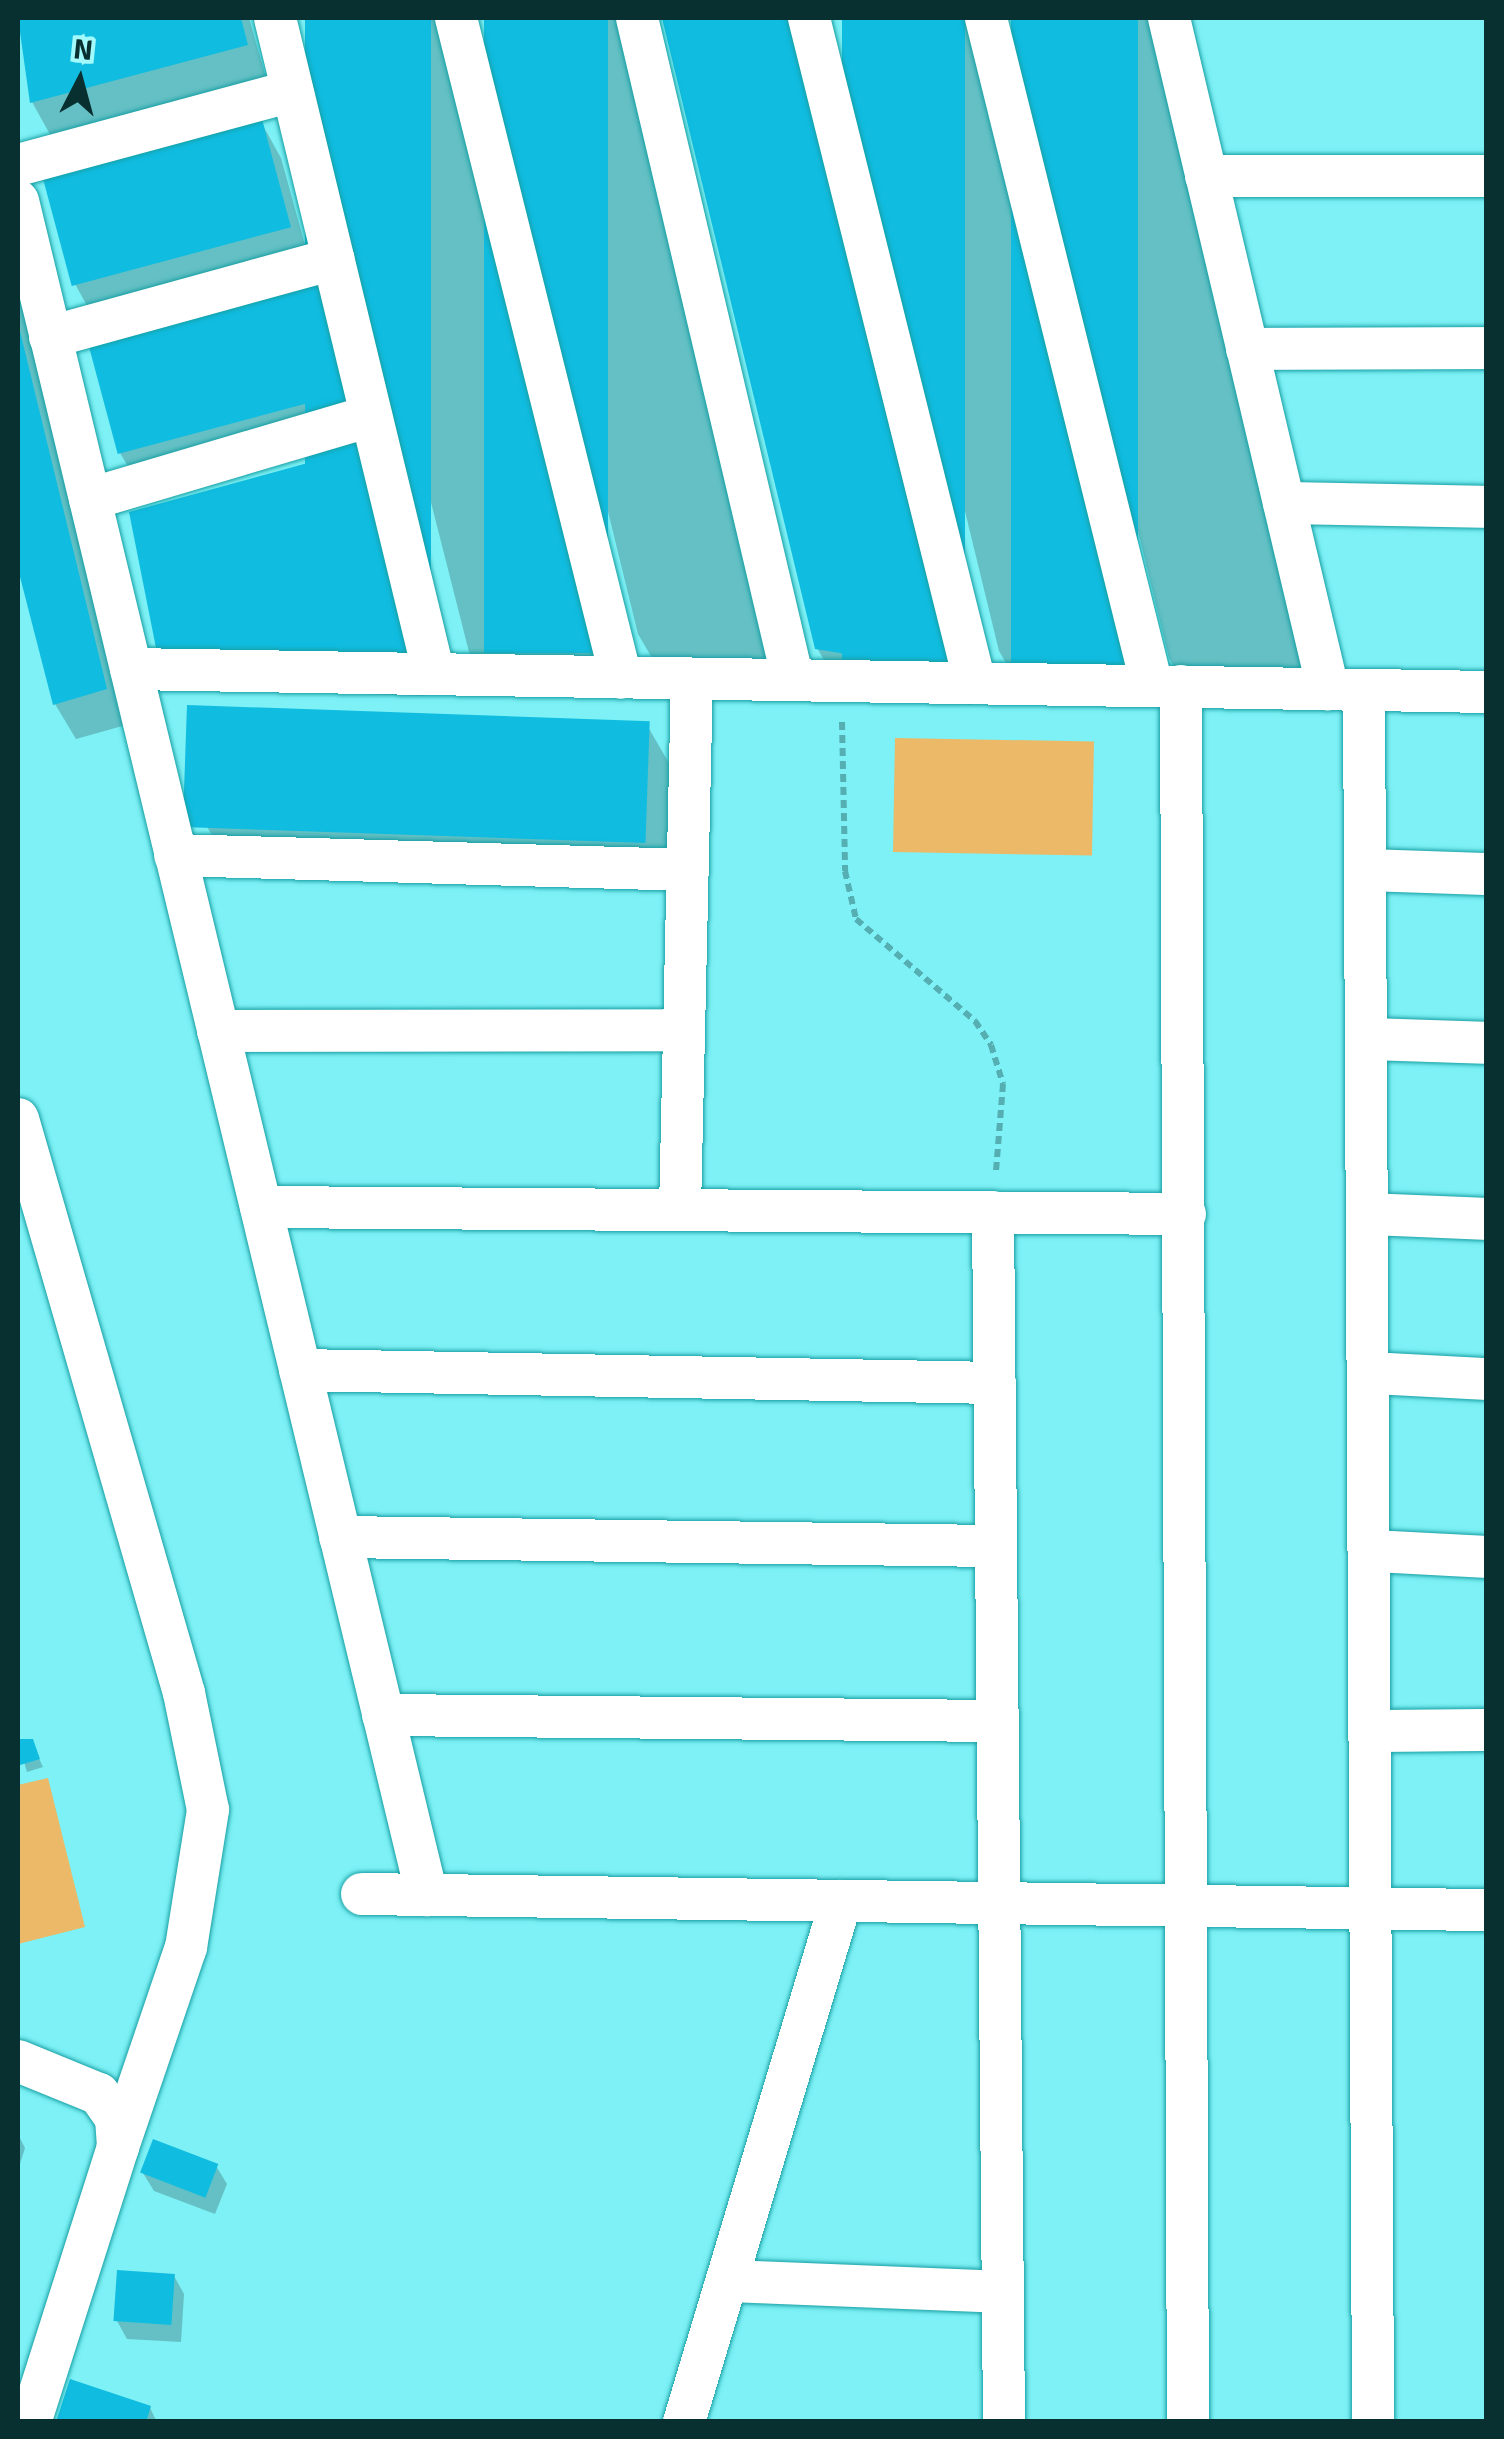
<!DOCTYPE html>
<style>
body{margin:0}
#map{position:relative;width:1504px;height:2439px;overflow:hidden;background:#7df1f5;font-family:Signika,sans-serif}
div>[style]{position:absolute}
.green>*{inset:0;background:#ebb967;transform-origin:0 0}
.shadow>*{inset:0;background:#0003}
.building>*{inset:0;background:#10bce0;transform-origin:0 0}
.path>*{height:6px;margin-top:-3px;transform-origin:0;background:repeating-linear-gradient(90deg,#55aeb1 0 8px,transparent 0 13px)}
.roads{filter:drop-shadow(0 0 2px #179fa4) drop-shadow(0 0 2px #179fa4)}
.minor>*{height:42px;margin:-21px;padding:0 21px;transform-origin:21px;border-radius:21px;background:#fff}
span{translate:-50% -50%;white-space:nowrap;text-align:center;line-height:1.15;-webkit-text-stroke:9px #a3fafd;paint-order:stroke}
.frame{position:absolute;inset:0;border:20px solid #093031;pointer-events:none}
.north{position:absolute;left:30px;top:30px;width:100px;height:100px;-webkit-text-stroke:8px #a3fafd;paint-order:stroke;rotate:6deg;font-size:28px;font-weight:700;line-height:40px;text-align:center;color:#093031}
.north::after{content:'';display:block;margin:auto;width:35px;height:45px;background:#093031;clip-path:polygon(50% 0,100% 100%,50% 72%,0 100%)}
</style>
<div id="map">
<div class="green">
<i style="left:895px;top:738px;width:199px;height:114px;rotate:1deg"></i>
<i style="clip-path:polygon(48px 1778px,85px 1927px,18px 1944px,18px 1785px)"></i>
</div>
<div class="shadow">
<i style="clip-path:polygon(18px 18px,249px 18px,267px 81px,52px 138px,32px 102px)"></i>
<i style="clip-path:polygon(308px 18px,441px 18px,611px 675px,489px 688px,469px 652px)"></i>
<i style="clip-path:polygon(487px 18px,618px 18px,783px 694px,659px 670px,638px 634px)"></i>
<i style="clip-path:polygon(664px 18px,799px 18px,971px 705px,838px 684px,817px 648px)"></i>
<i style="clip-path:polygon(845px 18px,975px 18px,1134px 689px,1020px 687px,999px 651px)"></i>
<i style="clip-path:polygon(1013px 18px,1148px 18px,1320px 704px,1190px 694px,1169px 658px)"></i>
<i style="clip-path:polygon(261px 122px,281px 158px,310px 263px,95px 320px,75px 284px,46px 180px)"></i>
<i style="clip-path:polygon(18px 263px,126px 725px,76px 739px,55px 704px,18px 559px)"></i>
<i style="clip-path:polygon(306px 290px,327px 326px,355px 431px,141px 488px,120px 453px)"></i>
<i style="clip-path:polygon(354px 453px,375px 489px,425px 696px,180px 688px)"></i>
<i style="clip-path:polygon(648px 727px,669px 763px,670px 881px,227px 861px,206px 825px)"></i>
<i style="clip-path:polygon(18px 1741px,31px 1741px,43px 1767px,27px 1772px)"></i>
<i style="clip-path:polygon(18px 2134px,25px 2148px,18px 2170px)"></i>
<i style="clip-path:polygon(216px 2166px,227px 2184px,215px 2214px,154px 2191px,143px 2173px)"></i>
<i style="clip-path:polygon(174px 2276px,184px 2294px,181px 2342px,127px 2339px,117px 2321px)"></i>
<i style="clip-path:polygon(150px 2408px,157px 2422px,59px 2422px)"></i>
</div>
<div class="building">
<i style="clip-path:polygon(18px 18px,241px 18px,248px 45px,30px 103px)"></i>
<i style="left:305px;top:18px;width:126px;height:655px"></i>
<i style="left:484px;top:18px;width:124px;height:635px"></i>
<i style="clip-path:polygon(662px 18px,789px 18px,953px 671px,815px 649px)"></i>
<i style="left:842px;top:18px;width:123px;height:653px"></i>
<i style="left:1011px;top:18px;width:127px;height:660px"></i>
<i style="left:262px;top:119px;width:112px;height:227px;rotate:75deg"></i>
<i style="left:308px;top:287px;width:112px;height:227px;rotate:75deg"></i>
<i style="clip-path:polygon(19px 327px,107px 689px,53px 705px,18px 569px)"></i>
<i style="clip-path:polygon(355px 450px,407px 661px,157px 653px,129px 512px)"></i>
<i style="left:187px;top:705px;width:463px;height:122px;rotate:2deg"></i>
<i style="clip-path:polygon(18px 1739px,33px 1739px,40px 1759px,20px 1765px)"></i>
<i style="left:153px;top:2139px;width:70px;height:36px;rotate:21deg"></i>
<i style="left:117px;top:2270px;width:58px;height:51px;rotate:4deg"></i>
<i style="clip-path:polygon(70px 2379px,151px 2406px,146px 2422px,56px 2422px)"></i>
</div>
<div class="path">
<i style="left:842px;top:722px;width:149px;rotate:88.8deg"></i>
<i style="left:845px;top:871px;width:49px;rotate:77.1deg"></i>
<i style="left:856px;top:919px;width:157px;rotate:40.6deg"></i>
<i style="left:975px;top:1021px;width:29px;rotate:56deg"></i>
<i style="left:991px;top:1045px;width:41px;rotate:72.9deg"></i>
<i style="left:1003px;top:1084px;width:87px;rotate:94.6deg"></i>
</div>
<div class="roads">
<div class="minor">
<i style="left:275px;top:18px;width:675px;rotate:76.38deg"></i>
<i style="left:456px;top:18px;width:680px;rotate:75.96deg"></i>
<i style="left:637px;top:18px;width:680px;rotate:76.74deg"></i>
<i style="left:809px;top:18px;width:685px;rotate:75.98deg"></i>
<i style="left:986px;top:18px;width:688px;rotate:76.04deg"></i>
<i style="left:1169px;top:18px;width:690px;rotate:76.67deg"></i>
<i style="left:18px;top:165px;width:284px;rotate:-15.1deg"></i>
<i style="left:1206px;top:176px;width:280px"></i>
<i style="left:18px;top:201px;width:1743px;rotate:76.43deg"></i>
<i style="left:50px;top:337px;width:294px;rotate:-15.4deg"></i>
<i style="left:1247px;top:349px;width:239px;rotate:-0.2deg"></i>
<i style="left:90px;top:499px;width:293px;rotate:-16.5deg"></i>
<i style="left:1284px;top:503px;width:202px;rotate:1.1deg"></i>
<i style="left:131px;top:669px;width:1355px;rotate:0.97deg"></i>
<i style="left:1181px;top:686px;width:1736px;rotate:89.77deg"></i>
<i style="left:1364px;top:690px;width:1732px;rotate:89.7deg"></i>
<i style="left:175px;top:855px;width:513px;rotate:1.67deg"></i>
<i style="left:1366px;top:870px;width:120px;rotate:1.9deg"></i>
<i style="left:218px;top:1031px;width:466px;rotate:-0.1deg"></i>
<i style="left:1368px;top:1039px;width:118px;rotate:1.9deg"></i>
<i style="left:18px;top:1119px;width:598px;rotate:73.87deg"></i>
<i style="left:184px;top:1693px;width:119px;rotate:78.4deg"></i>
<i style="left:208px;top:1810px;width:139px;rotate:99.1deg"></i>
<i style="left:186px;top:1947px;width:211px;rotate:108.8deg"></i>
<i style="left:261px;top:1207px;width:924px;rotate:0.43deg"></i>
<i style="left:680px;top:1210px;width:531px;rotate:-88.71deg"></i>
<i style="left:993px;top:1212px;width:1210px;rotate:89.48deg"></i>
<i style="left:1369px;top:1214px;width:117px;rotate:2.4deg"></i>
<i style="left:300px;top:1370px;width:695px;rotate:1.07deg"></i>
<i style="left:1371px;top:1373px;width:115px;rotate:3deg"></i>
<i style="left:340px;top:1537px;width:656px;rotate:0.79deg"></i>
<i style="left:1373px;top:1551px;width:113px;rotate:3deg"></i>
<i style="left:383px;top:1715px;width:615px;rotate:0.56deg"></i>
<i style="left:1375px;top:1731px;width:111px;rotate:-0.5deg"></i>
<i style="left:362px;top:1894px;width:1124px;rotate:0.82deg"></i>
<i style="left:18px;top:2061px;width:87px;rotate:22.2deg"></i>
<i style="left:99px;top:2094px;width:29px;rotate:55deg"></i>
<i style="left:116px;top:2118px;width:29px;rotate:86deg"></i>
<i style="left:118px;top:2147px;width:289px;rotate:107.7deg"></i>
<i style="left:732px;top:2281px;width:271px;rotate:2.3deg"></i>
<i style="left:684px;top:2422px;width:544px;rotate:-73.23deg"></i>
</div>
</div>
<div class="frame"></div>
<div class="north">N</div>
</div>
